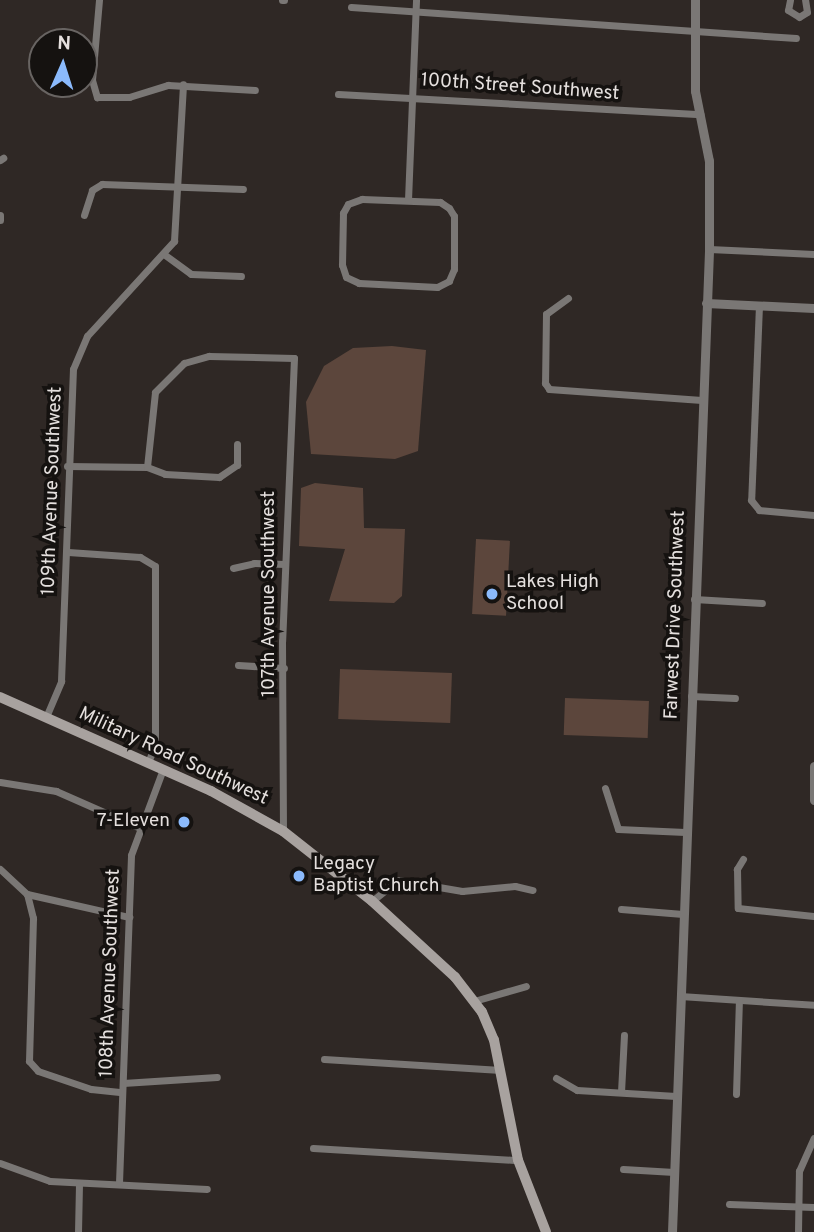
<!DOCTYPE html>
<style>
body{margin:0}
#map{position:relative;width:814px;height:1232px;overflow:hidden;background:#2f2825;font-family:Overpass,sans-serif}
div>[style]{position:absolute}
.green>*{inset:0;background:#5c463c;transform-origin:0 0}
.minor>*{height:7px;margin:-3.5px;padding:0 3.5px;transform-origin:3.5px;border-radius:3.5px;background:#7a7775}
.tertiary>*{height:9px;margin:-4.5px;padding:0 4.5px;transform-origin:4.5px;border-radius:4.5px;background:#7a7775}
.secondary>*{height:10px;margin:-5px;padding:0 5px;transform-origin:5px;border-radius:5px;background:#a8a29f}
.dots>*{width:19px;height:19px;translate:-50% -50%;box-sizing:border-box;border:4px solid #151210;border-radius:50%}
span{translate:-50% -50%;white-space:nowrap;text-align:center;line-height:1.15;-webkit-text-stroke:7px #151210;paint-order:stroke}
.street-label{font-size:19px;color:#e5e0de}
.poi-label{font-size:19px;color:#e5e0de}
.left{translate:0 -50%;text-align:left}
.right{translate:-100% -50%;text-align:right}
.north{position:absolute;left:28px;top:28px;width:70px;height:70px;box-sizing:border-box;background:#151210;border:2px solid #686462;border-radius:50%;rotate:3deg;font-size:19px;font-weight:700;line-height:28px;text-align:center;color:#e5e0de}
.north::after{content:'';display:block;margin:auto;width:24px;height:32px;background:#8bbafc;clip-path:polygon(50% 0,100% 100%,50% 72%,0 100%)}
</style>
<div id="map">
<div class="green">
<i style="clip-path:polygon(392px 346px,426px 350px,418px 451px,395px 459px,311px 454px,306px 402px,324px 366px,353px 348px)"></i>
<i style="clip-path:polygon(315px 483px,363px 488px,364px 528px,405px 529px,402px 596px,394px 603px,329px 601px,345px 549px,299px 546px,301px 488px)"></i>
<i style="left:476px;top:539px;width:34px;height:75px;rotate:3deg"></i>
<i style="left:340px;top:669px;width:112px;height:50px;rotate:2deg"></i>
<i style="left:565px;top:698px;width:84px;height:37px;rotate:2deg"></i>
</div>
<div class="minor">
<i style="left:99px;top:0;width:80px;rotate:95deg"></i>
<i style="left:92px;top:80px;width:18px;rotate:74deg"></i>
<i style="left:97px;top:97px;width:32px"></i>
<i style="left:129px;top:97px;width:41px;rotate:-17.1deg"></i>
<i style="left:168px;top:85px;width:87px;rotate:3.3deg"></i>
<i style="left:282px;top:0;width:2px"></i>
<i style="left:790px;top:0;width:10px;rotate:101deg"></i>
<i style="left:788px;top:10px;width:13px;rotate:32deg"></i>
<i style="left:799px;top:17px;width:9px;rotate:-32deg"></i>
<i style="left:807px;top:12px;width:12px;rotate:-99deg"></i>
<i style="left:351px;top:7px;width:446px;rotate:4deg"></i>
<i style="left:338px;top:94px;width:363px;rotate:3.2deg"></i>
<i style="left:0;top:160px;width:4px;rotate:-34deg"></i>
<i style="left:362px;top:199px;width:78px;rotate:2.2deg"></i>
<i style="left:440px;top:202px;width:11px;rotate:34deg"></i>
<i style="left:449px;top:208px;width:9px;rotate:58deg"></i>
<i style="left:454px;top:216px;width:53px;rotate:90deg"></i>
<i style="left:454px;top:269px;width:13px;rotate:113deg"></i>
<i style="left:449px;top:281px;width:13px;rotate:153deg"></i>
<i style="left:437px;top:287px;width:78px;rotate:-177.1deg"></i>
<i style="left:359px;top:283px;width:14px;rotate:-155deg"></i>
<i style="left:346px;top:277px;width:13px;rotate:-108deg"></i>
<i style="left:342px;top:265px;width:52px;rotate:-88.9deg"></i>
<i style="left:343px;top:213px;width:10px;rotate:-61deg"></i>
<i style="left:348px;top:204px;width:15px;rotate:-20deg"></i>
<i style="left:408px;top:200px;width:200px;rotate:-87.7deg"></i>
<i style="left:0;top:215px;width:5px;rotate:90deg"></i>
<i style="left:84px;top:215px;width:26px;rotate:-72deg"></i>
<i style="left:92px;top:190px;width:12px;rotate:-31deg"></i>
<i style="left:102px;top:184px;width:141px;rotate:2deg"></i>
<i style="left:709px;top:249px;width:105px;rotate:2.7deg"></i>
<i style="left:165px;top:255px;width:32px;rotate:36deg"></i>
<i style="left:191px;top:274px;width:50px;rotate:2.3deg"></i>
<i style="left:568px;top:298px;width:27px;rotate:144deg"></i>
<i style="left:546px;top:314px;width:69px;rotate:90.8deg"></i>
<i style="left:545px;top:383px;width:7px;rotate:56deg"></i>
<i style="left:549px;top:389px;width:153px;rotate:4.1deg"></i>
<i style="left:759px;top:305px;width:195px;rotate:92.3deg"></i>
<i style="left:751px;top:500px;width:13px;rotate:51deg"></i>
<i style="left:759px;top:510px;width:55px;rotate:5.2deg"></i>
<i style="left:67px;top:466px;width:80px;rotate:0.7deg"></i>
<i style="left:147px;top:467px;width:19px;rotate:21deg"></i>
<i style="left:165px;top:474px;width:54px;rotate:3.2deg"></i>
<i style="left:219px;top:477px;width:22px;rotate:-34deg"></i>
<i style="left:237px;top:465px;width:21px;rotate:-90deg"></i>
<i style="left:147px;top:467px;width:75px;rotate:-83.9deg"></i>
<i style="left:155px;top:392px;width:41px;rotate:-45deg"></i>
<i style="left:184px;top:363px;width:26px;rotate:-16deg"></i>
<i style="left:209px;top:356px;width:85px;rotate:1.3deg"></i>
<i style="left:294px;top:358px;width:283px;rotate:92.4deg"></i>
<i style="left:282px;top:641px;width:190px;rotate:89.7deg"></i>
<i style="left:68px;top:552px;width:72px;rotate:4deg"></i>
<i style="left:140px;top:557px;width:17px;rotate:31deg"></i>
<i style="left:155px;top:566px;width:179px;rotate:90deg"></i>
<i style="left:155px;top:745px;width:18px;rotate:112deg"></i>
<i style="left:233px;top:568px;width:22px;rotate:-13deg"></i>
<i style="left:254px;top:563px;width:31px;rotate:2deg"></i>
<i style="left:694px;top:599px;width:68px;rotate:3.4deg"></i>
<i style="left:238px;top:665px;width:46px;rotate:3.7deg"></i>
<i style="left:691px;top:696px;width:44px;rotate:2.6deg"></i>
<i style="left:46px;top:717px;width:39px;rotate:-67deg"></i>
<i style="left:61px;top:681px;width:312px;rotate:-87.8deg"></i>
<i style="left:73px;top:369px;width:36px;rotate:-67deg"></i>
<i style="left:87px;top:336px;width:129px;rotate:-47.5deg"></i>
<i style="left:174px;top:241px;width:157px;rotate:-86.7deg"></i>
<i style="left:0;top:782px;width:57px;rotate:9.1deg"></i>
<i style="left:56px;top:791px;width:90px;rotate:23.7deg"></i>
<i style="left:605px;top:788px;width:43px;rotate:72.4deg"></i>
<i style="left:618px;top:829px;width:67px;rotate:2.6deg"></i>
<i style="left:743px;top:859px;width:12px;rotate:121deg"></i>
<i style="left:737px;top:869px;width:39px;rotate:89deg"></i>
<i style="left:738px;top:908px;width:76px;rotate:6deg"></i>
<i style="left:0;top:869px;width:37px;rotate:43deg"></i>
<i style="left:27px;top:894px;width:105px;rotate:12.7deg"></i>
<i style="left:27px;top:894px;width:25px;rotate:76deg"></i>
<i style="left:33px;top:918px;width:143px;rotate:91.6deg"></i>
<i style="left:29px;top:1061px;width:13px;rotate:48deg"></i>
<i style="left:38px;top:1071px;width:56px;rotate:18.8deg"></i>
<i style="left:91px;top:1089px;width:31px;rotate:6deg"></i>
<i style="left:372px;top:901px;width:33px;rotate:-39deg"></i>
<i style="left:398px;top:880px;width:65px;rotate:9.8deg"></i>
<i style="left:462px;top:891px;width:53px;rotate:-5.4deg"></i>
<i style="left:515px;top:886px;width:18px;rotate:13deg"></i>
<i style="left:621px;top:909px;width:62px;rotate:4.6deg"></i>
<i style="left:680px;top:996px;width:134px;rotate:3.8deg"></i>
<i style="left:474px;top:1001px;width:54px;rotate:-16.1deg"></i>
<i style="left:324px;top:1059px;width:177px;rotate:3.6deg"></i>
<i style="left:556px;top:1078px;width:24px;rotate:30deg"></i>
<i style="left:577px;top:1090px;width:99px;rotate:3.5deg"></i>
<i style="left:123px;top:1083px;width:94px;rotate:-3.7deg"></i>
<i style="left:621px;top:1092px;width:57px;rotate:-87deg"></i>
<i style="left:736px;top:1094px;width:94px;rotate:-88.2deg"></i>
<i style="left:313px;top:1148px;width:205px;rotate:3.4deg"></i>
<i style="left:0;top:1163px;width:53px;rotate:19.8deg"></i>
<i style="left:50px;top:1181px;width:157px;rotate:2.9deg"></i>
<i style="left:623px;top:1169px;width:51px;rotate:3.4deg"></i>
<i style="left:119px;top:1183px;width:328px;rotate:-87.9deg"></i>
<i style="left:131px;top:855px;width:92px;rotate:-69.6deg"></i>
<i style="left:729px;top:1204px;width:85px;rotate:2deg"></i>
<i style="left:78px;top:1232px;width:49px;rotate:-88.8deg"></i>
<i style="left:798px;top:1232px;width:61px;rotate:-89.1deg"></i>
<i style="left:799px;top:1171px;width:36px;rotate:-66deg"></i>
</div>
<div class="tertiary">
<i style="left:706px;top:303px;width:108px;rotate:2.7deg"></i>
<i style="left:814px;top:766px;width:34px;rotate:90deg"></i>
<i style="left:672px;top:1232px;width:984px;rotate:-87.84deg"></i>
<i style="left:709px;top:249px;width:88px;rotate:-90deg"></i>
<i style="left:709px;top:161px;width:71px;rotate:-101.3deg"></i>
<i style="left:695px;top:91px;width:91px;rotate:-90deg"></i>
</div>
<div class="secondary">
<i style="left:0;top:697px;width:231px;rotate:24deg"></i>
<i style="left:211px;top:791px;width:82px;rotate:29.1deg"></i>
<i style="left:283px;top:831px;width:113px;rotate:38.2deg"></i>
<i style="left:372px;top:901px;width:113px;rotate:42.5deg"></i>
<i style="left:455px;top:977px;width:44px;rotate:52.4deg"></i>
<i style="left:482px;top:1012px;width:30px;rotate:67deg"></i>
<i style="left:494px;top:1040px;width:122px;rotate:78.7deg"></i>
<i style="left:518px;top:1160px;width:77px;rotate:68.7deg"></i>
</div>
<div class="dots">
<i style="left:492px;top:594px;background:#8bbafc"></i>
<i style="left:184px;top:822px;background:#8bbafc"></i>
<i style="left:299px;top:876px;background:#8bbafc"></i>
</div>
<div class="street-label">
<span style="left:520px;top:88px;rotate:4deg">100th Street Southwest</span>
<span style="left:53px;top:491px;rotate:-88deg">109th Avenue Southwest</span>
<span style="left:270px;top:594px;rotate:-90deg">107th Avenue Southwest</span>
<span style="left:676px;top:615px;rotate:-88deg">Farwest Drive Southwest</span>
<span style="left:173px;top:757px;rotate:25deg">Military Road Southwest</span>
<span style="left:111px;top:973px;rotate:-88deg">108th Avenue Southwest</span>
</div>
<div class="poi-label">
<span class="left" style="left:506px;top:594px">Lakes High<br>School</span>
<span class="right" style="left:170px;top:822px">7-Eleven</span>
<span class="left" style="left:313px;top:876px">Legacy<br>Baptist Church</span>
</div>
<div class="north">N</div>
</div>
